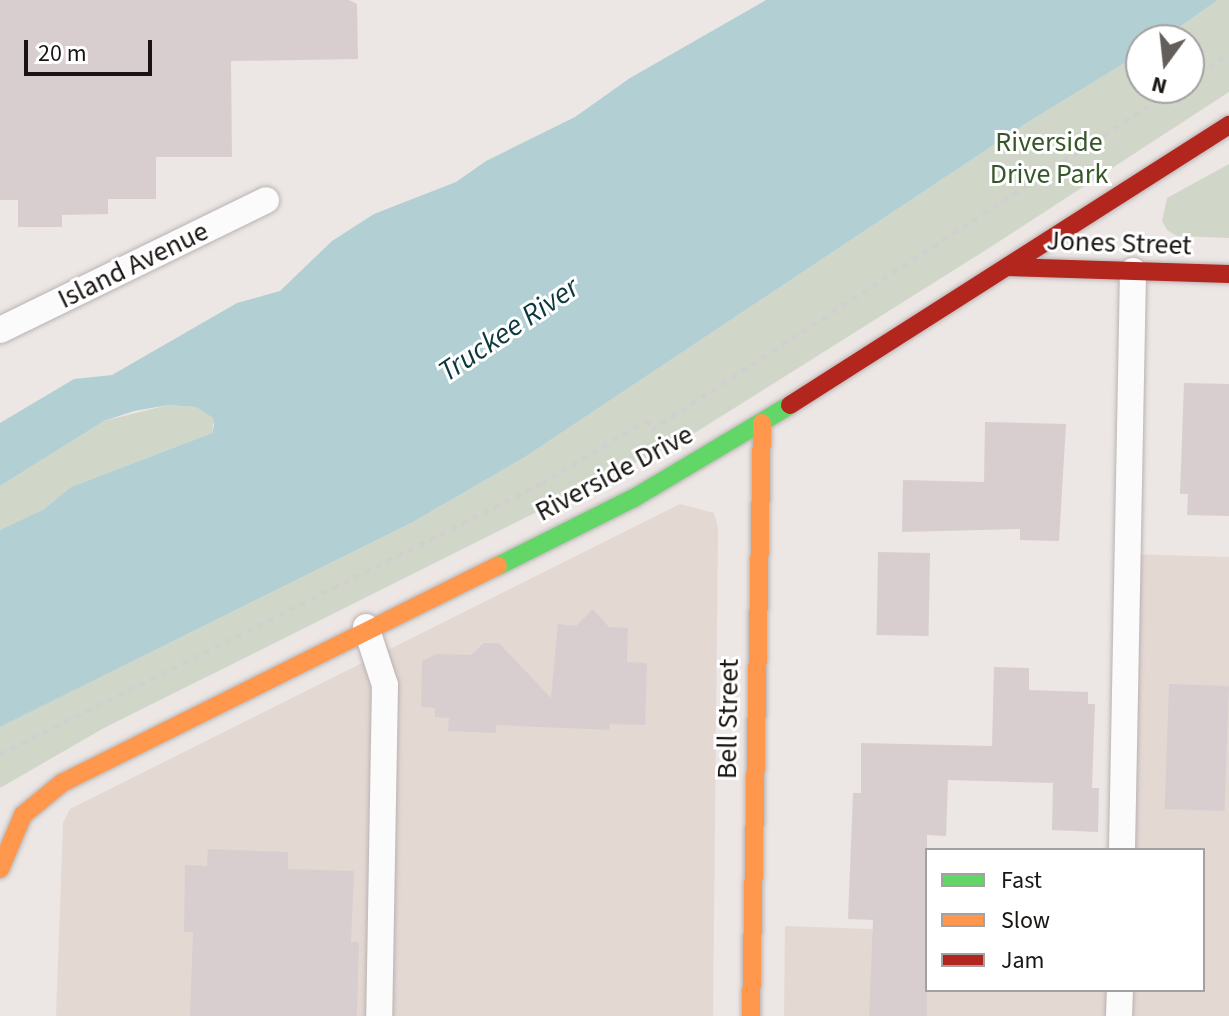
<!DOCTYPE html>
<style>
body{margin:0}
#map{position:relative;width:1229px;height:1016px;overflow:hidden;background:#ece6e4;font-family:"Source Sans 3",sans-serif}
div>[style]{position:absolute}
.built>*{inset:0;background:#e4d8d3}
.green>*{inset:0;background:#d0d7c9}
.water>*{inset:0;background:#b2d0d3}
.building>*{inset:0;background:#d8ced0;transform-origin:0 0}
.path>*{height:5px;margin-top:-2.5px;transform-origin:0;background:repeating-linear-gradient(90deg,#d2d0cf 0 6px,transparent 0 12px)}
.roads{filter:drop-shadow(0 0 2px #b8b3b2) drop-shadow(0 0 2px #b8b3b2)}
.lane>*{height:26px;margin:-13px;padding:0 13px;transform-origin:13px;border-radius:13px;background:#fcfbfb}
.fast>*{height:18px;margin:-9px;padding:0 9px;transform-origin:9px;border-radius:9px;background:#63d668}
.slow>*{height:18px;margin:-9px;padding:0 9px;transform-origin:9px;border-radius:9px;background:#ff974d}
.jam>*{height:18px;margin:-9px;padding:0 9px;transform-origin:9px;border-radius:9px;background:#b3261e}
span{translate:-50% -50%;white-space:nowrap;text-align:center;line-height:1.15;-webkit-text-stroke:6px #fff;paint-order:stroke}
.park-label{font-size:28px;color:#37572b}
.street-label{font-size:28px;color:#181513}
.water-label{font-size:30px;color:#0d393e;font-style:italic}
.legend{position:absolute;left:925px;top:848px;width:280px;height:144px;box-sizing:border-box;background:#fff;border:2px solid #a3a1a1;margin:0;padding:10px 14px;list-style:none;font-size:24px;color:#181513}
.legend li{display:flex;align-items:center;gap:16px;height:40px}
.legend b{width:40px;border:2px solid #a3a1a1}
.north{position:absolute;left:1125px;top:24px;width:80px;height:80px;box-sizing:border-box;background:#fff;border:2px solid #a3a1a1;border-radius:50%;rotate:195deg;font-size:22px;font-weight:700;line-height:32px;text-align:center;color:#181513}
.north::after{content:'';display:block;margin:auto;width:28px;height:36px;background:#625e5c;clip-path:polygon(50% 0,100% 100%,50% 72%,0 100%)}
.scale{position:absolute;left:24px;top:40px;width:128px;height:36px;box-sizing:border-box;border:4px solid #181513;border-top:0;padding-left:10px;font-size:24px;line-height:28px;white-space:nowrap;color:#181513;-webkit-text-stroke:6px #fff;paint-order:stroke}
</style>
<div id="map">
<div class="built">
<i style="clip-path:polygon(680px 504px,714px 513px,718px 528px,713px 1016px,56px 1016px,63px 823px,70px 809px)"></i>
<i style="clip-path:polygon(1127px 554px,1229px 557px,1229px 1016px,784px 1016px,785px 926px,927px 931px,927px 990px,1203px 990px,1203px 850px,1122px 850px)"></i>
</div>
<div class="green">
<i style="clip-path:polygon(1218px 0,1229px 0,1229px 92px,989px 248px,693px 434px,104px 728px,0 788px,0 727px,413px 522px,525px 457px,1028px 122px,1141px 53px,1141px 88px,1189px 88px,1189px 40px,1161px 40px)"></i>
<i style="clip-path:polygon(1229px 164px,1229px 238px,1177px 236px,1167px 230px,1162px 221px,1167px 198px)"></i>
<i style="clip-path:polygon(168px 405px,196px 407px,214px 418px,212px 433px,71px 487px,44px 509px,0 530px,0 486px,104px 421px)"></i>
</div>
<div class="water">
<i style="clip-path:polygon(766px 0,1218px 0,1161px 40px,1141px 40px,1141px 53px,1028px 122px,525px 457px,413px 522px,0 727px,0 530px,44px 509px,71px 487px,212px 433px,214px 426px,213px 418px,196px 407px,168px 405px,134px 411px,104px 421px,0 486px,0 423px,74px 379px,112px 375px,237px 303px,280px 291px,332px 241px,374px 214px,456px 182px,486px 161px,575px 117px,630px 78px)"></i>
</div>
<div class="building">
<i style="clip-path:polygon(0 0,349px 0,357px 4px,358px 59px,231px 61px,232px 157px,156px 157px,156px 199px,108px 199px,108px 214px,62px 215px,62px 227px,18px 227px,18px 200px,0 200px)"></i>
<i style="clip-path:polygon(1184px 383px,1229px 384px,1229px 516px,1187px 515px,1188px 494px,1180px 494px)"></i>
<i style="clip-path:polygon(985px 422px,1066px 424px,1059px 541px,1020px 540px,1020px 529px,902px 532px,903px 480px,984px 482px)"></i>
<i style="left:878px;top:552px;width:52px;height:83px;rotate:1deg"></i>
<i style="clip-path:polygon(593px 609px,609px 627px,628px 628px,627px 662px,647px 663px,645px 725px,610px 724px,609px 730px,496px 725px,496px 733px,448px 731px,449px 718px,435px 717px,435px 708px,421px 707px,422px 661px,437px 654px,471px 655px,484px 643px,499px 643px,551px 698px,558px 624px,576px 626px)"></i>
<i style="clip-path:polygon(994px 667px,1029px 668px,1029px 690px,1088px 692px,1088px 704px,1095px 704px,1092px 788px,1099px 788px,1098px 832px,1052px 830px,1053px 783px,948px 780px,946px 836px,927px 835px,927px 1016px,869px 1016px,873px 920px,848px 919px,853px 793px,861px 793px,861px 743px,992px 746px)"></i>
<i style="left:1169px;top:684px;width:60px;height:125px;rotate:2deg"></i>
<i style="clip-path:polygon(208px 849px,288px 852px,288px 869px,354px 871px,351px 942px,359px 942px,357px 1016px,190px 1016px,193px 932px,184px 932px,185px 865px,207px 866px)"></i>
</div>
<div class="path">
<i style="left:1189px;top:80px;width:48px;rotate:-33deg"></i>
<i style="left:0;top:754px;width:605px;rotate:-26.52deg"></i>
<i style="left:541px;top:484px;width:124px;rotate:-31.1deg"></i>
<i style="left:647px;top:420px;width:11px;rotate:68deg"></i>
<i style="left:651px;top:430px;width:627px;rotate:-33.08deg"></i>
</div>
<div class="roads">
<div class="lane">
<i style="left:0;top:330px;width:296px;rotate:-26deg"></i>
<i style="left:366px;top:627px;width:61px;rotate:71.9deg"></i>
<i style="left:385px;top:685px;width:331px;rotate:91deg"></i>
<i style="left:1122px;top:850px;width:579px;rotate:-88.91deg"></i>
<i style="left:1119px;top:1016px;width:26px;rotate:-88deg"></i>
</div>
<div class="fast">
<i style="left:498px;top:566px;width:152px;rotate:-26.6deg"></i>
<i style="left:634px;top:498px;width:182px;rotate:-30.8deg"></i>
</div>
<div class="slow">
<i style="left:0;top:869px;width:59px;rotate:-66.9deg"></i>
<i style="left:23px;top:815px;width:50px;rotate:-39.4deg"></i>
<i style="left:62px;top:783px;width:487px;rotate:-26.5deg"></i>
<i style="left:751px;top:1016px;width:593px;rotate:-88.94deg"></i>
</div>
<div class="jam">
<i style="left:1007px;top:267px;width:222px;rotate:1.8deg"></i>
<i style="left:790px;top:405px;width:521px;rotate:-32.53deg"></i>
</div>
</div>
<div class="park-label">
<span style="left:1049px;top:158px">Riverside<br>Drive Park</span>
</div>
<div class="street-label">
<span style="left:1119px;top:243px;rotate:2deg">Jones Street</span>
<span style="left:133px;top:265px;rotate:-26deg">Island Avenue</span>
<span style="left:614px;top:473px;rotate:-28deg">Riverside Drive</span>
<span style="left:728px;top:719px;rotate:-89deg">Bell Street</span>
</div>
<div class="water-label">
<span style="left:509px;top:330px;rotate:-34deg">Truckee River</span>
</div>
<ul class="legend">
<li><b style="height:10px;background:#63d668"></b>Fast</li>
<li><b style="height:10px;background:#ff974d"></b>Slow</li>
<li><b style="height:10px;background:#b3261e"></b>Jam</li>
</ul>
<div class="north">N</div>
<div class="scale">20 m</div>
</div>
